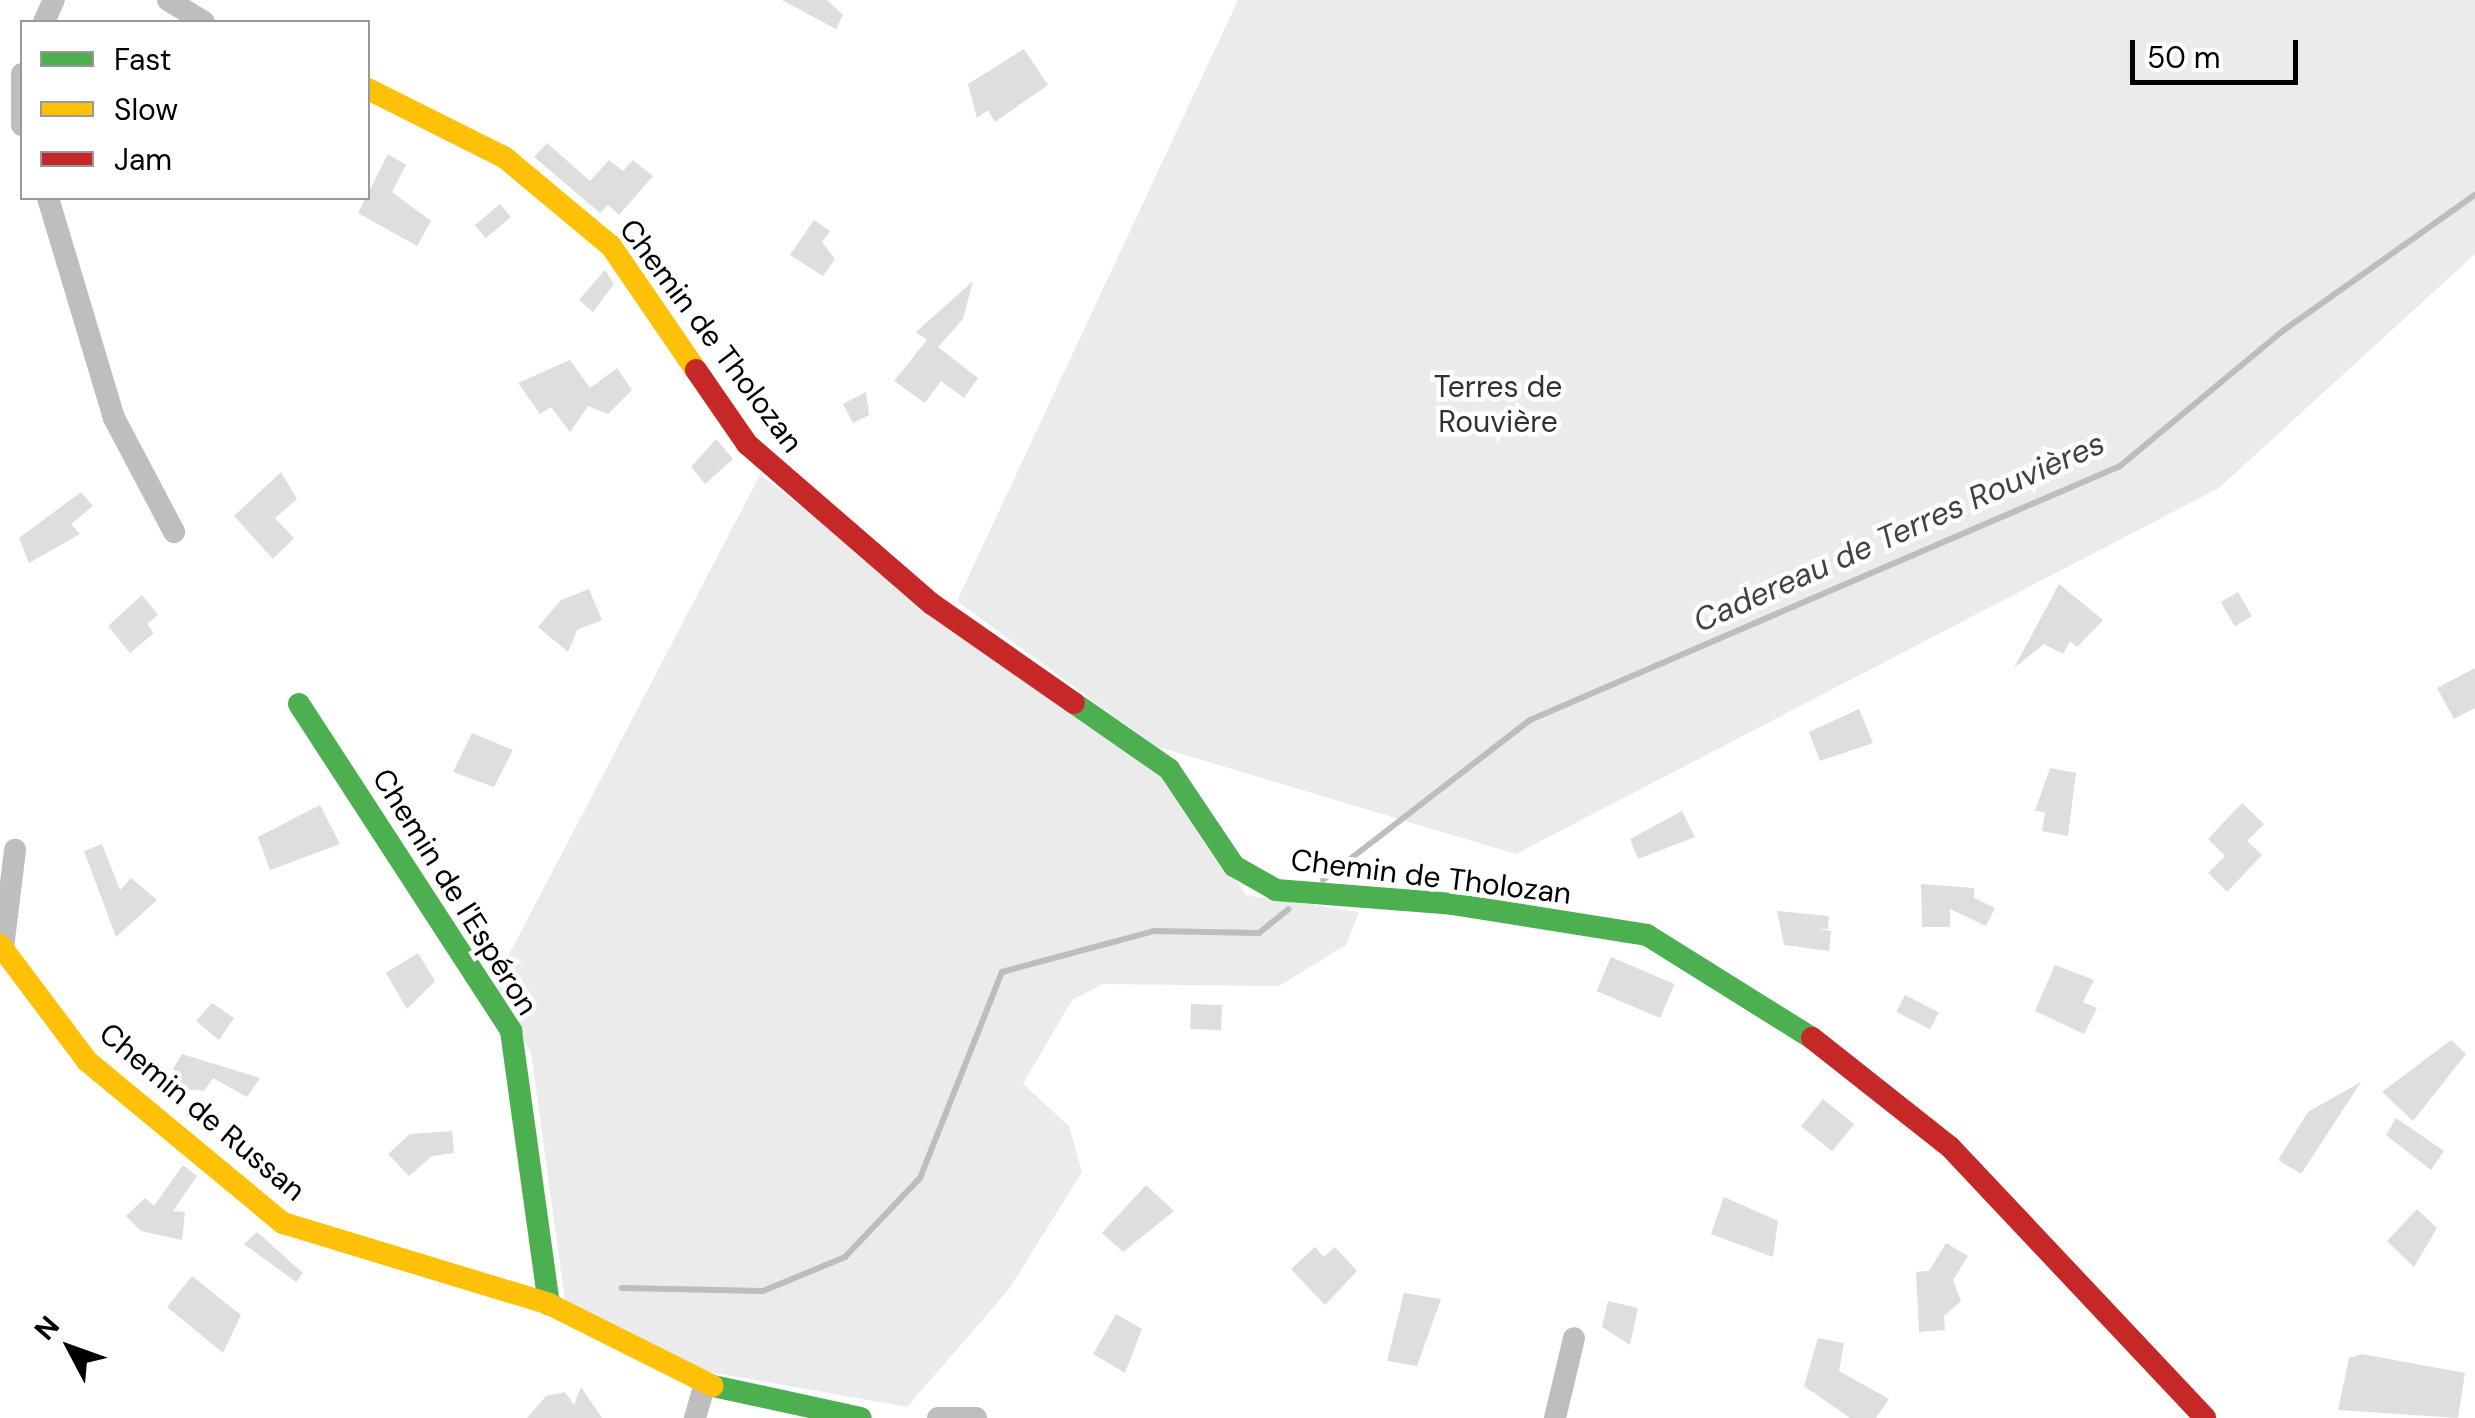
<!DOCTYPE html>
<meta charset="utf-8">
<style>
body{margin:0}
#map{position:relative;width:2475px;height:1418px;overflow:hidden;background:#fff;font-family:"DM Sans",sans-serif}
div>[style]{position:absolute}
.green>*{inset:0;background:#ebebeb}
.stream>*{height:6px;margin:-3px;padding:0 3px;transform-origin:3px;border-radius:3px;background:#bdbdbd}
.building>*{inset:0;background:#dedede;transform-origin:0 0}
.street>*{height:22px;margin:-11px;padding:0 11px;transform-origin:11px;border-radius:11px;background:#bebebe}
.fast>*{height:22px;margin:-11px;padding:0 11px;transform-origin:11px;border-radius:11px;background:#4caf50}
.slow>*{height:22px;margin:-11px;padding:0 11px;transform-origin:11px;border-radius:11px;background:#ffc107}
.jam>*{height:22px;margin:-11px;padding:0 11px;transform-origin:11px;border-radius:11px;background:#c62828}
span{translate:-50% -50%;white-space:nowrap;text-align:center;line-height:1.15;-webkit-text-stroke:9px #fff;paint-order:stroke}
.street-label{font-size:30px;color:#000}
.park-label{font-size:30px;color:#313131}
.water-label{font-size:32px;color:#424242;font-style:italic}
.legend{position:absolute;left:20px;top:20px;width:350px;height:180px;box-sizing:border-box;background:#fff;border:2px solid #999;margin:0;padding:12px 18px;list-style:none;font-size:30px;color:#000}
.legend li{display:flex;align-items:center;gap:20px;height:50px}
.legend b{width:50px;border:2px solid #999}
.north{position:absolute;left:20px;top:1298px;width:100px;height:100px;-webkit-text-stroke:8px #fff;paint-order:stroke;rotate:311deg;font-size:28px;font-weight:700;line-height:40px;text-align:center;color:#000}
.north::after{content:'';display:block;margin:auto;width:35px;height:45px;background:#000;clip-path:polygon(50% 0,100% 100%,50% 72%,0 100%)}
.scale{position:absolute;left:2130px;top:40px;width:168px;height:45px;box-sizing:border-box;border:5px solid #000;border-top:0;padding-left:12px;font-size:30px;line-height:35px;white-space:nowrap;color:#000;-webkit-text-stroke:8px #fff;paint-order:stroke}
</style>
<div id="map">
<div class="green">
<i style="clip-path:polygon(1238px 0,2475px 0,2475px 254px,2219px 488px,1516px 854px,1155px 746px,957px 601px)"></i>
<i style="clip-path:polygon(760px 475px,1172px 786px,1246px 895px,1359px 912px,1346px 945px,1279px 986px,1103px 984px,1072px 1000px,1023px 1084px,1069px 1126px,1082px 1172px,1010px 1288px,907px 1407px,699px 1370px,565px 1301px,531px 1053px,493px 985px)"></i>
</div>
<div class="stream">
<i style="left:1323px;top:880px;width:262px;rotate:-37.7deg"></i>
<i style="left:1530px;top:720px;width:642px;rotate:-23.29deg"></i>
<i style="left:2120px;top:466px;width:213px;rotate:-39.7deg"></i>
<i style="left:2284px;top:330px;width:234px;rotate:-35.3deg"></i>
<i style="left:622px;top:1288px;width:141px;rotate:1.2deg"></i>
<i style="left:763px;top:1291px;width:89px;rotate:-22.5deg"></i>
<i style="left:845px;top:1257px;width:109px;rotate:-46.5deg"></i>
<i style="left:920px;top:1178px;width:222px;rotate:-68.3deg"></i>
<i style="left:1002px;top:972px;width:157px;rotate:-15.1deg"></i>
<i style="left:1154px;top:931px;width:105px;rotate:1.1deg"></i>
<i style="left:1259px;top:933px;width:38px;rotate:-39deg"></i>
</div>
<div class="building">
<i style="clip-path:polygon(782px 0,827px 0,843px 15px,836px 29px)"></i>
<i style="clip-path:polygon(1024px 49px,1048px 85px,995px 122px,988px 110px,977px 118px,968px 84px)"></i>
<i style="clip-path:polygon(547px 143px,590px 181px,609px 160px,623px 171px,633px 160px,653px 176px,619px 215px,608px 205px,600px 213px,534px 157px)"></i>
<i style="clip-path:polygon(388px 154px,406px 165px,392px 192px,431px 221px,417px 246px,358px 213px)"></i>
<i style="left:500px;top:204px;width:17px;height:33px;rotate:50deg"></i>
<i style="clip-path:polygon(814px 220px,830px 231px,822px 242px,835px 259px,823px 276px,790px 255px)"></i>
<i style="clip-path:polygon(605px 270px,614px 284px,593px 312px,579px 300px)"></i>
<i style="clip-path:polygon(973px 281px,963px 319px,938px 347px,978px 378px,964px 398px,941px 381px,925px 403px,894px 381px,927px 340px,916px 332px)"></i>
<i style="clip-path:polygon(570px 360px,590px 388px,617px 368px,632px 390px,608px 414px,588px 406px,570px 432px,551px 407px,540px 414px,518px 383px)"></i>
<i style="clip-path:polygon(866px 392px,869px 415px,853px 423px,843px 404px)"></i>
<i style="clip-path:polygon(716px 439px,733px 459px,705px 484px,691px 467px)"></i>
<i style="clip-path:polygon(281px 472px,297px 499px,275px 518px,294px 538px,273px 559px,234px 516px)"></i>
<i style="clip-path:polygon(81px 492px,93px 506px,71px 524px,80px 534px,29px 563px,19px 538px)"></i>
<i style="clip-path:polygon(2059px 584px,2103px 620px,2077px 647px,2070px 641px,2063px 654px,2044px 644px,2014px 668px)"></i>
<i style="clip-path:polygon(589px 589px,602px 620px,577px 630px,568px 652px,538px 627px,561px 600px)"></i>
<i style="left:2238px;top:592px;width:28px;height:20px;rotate:60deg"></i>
<i style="clip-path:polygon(142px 595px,158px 615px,147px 624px,154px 633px,130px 653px,108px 626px)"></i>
<i style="clip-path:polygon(2475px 668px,2475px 708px,2454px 719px,2437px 688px)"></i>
<i style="clip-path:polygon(1859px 709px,1873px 743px,1820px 761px,1809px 732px)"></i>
<i style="clip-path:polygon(472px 733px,513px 750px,494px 787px,453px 772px)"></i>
<i style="clip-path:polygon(2050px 768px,2076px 773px,2068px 836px,2042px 831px,2045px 812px,2035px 811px)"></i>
<i style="clip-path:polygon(2242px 803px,2264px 824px,2247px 841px,2262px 855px,2227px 892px,2208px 873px,2225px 856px,2208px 839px)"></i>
<i style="clip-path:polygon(320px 805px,340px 844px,270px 870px,258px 837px)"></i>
<i style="clip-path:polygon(1682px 811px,1695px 837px,1638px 859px,1630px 839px)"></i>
<i style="clip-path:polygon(102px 844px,120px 890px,131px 878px,157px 900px,116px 937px,84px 851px)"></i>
<i style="clip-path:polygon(1921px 884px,1974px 888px,1974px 898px,1995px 908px,1986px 926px,1950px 909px,1950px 927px,1922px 927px)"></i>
<i style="clip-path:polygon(1777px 911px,1829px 916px,1828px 929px,1818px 929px,1831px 931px,1829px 951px,1784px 945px)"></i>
<i style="clip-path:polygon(418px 953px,435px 981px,407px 1009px,386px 973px)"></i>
<i style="left:1611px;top:957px;width:69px;height:37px;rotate:23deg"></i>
<i style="clip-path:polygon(2055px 965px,2094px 980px,2083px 1002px,2097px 1008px,2084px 1034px,2035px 1011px)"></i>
<i style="left:1905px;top:995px;width:38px;height:19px;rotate:27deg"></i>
<i style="clip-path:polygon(212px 1003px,234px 1018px,219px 1040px,196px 1021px)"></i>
<i style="left:1191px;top:1004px;width:31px;height:25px;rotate:2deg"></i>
<i style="clip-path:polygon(2451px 1040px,2466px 1054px,2413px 1121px,2382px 1092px)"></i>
<i style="clip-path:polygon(182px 1054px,260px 1078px,247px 1097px,213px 1078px,204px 1091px,184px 1089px,173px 1069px)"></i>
<i style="clip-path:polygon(2361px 1082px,2301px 1174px,2278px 1160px,2308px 1112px)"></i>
<i style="left:1823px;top:1099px;width:40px;height:35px;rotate:39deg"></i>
<i style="clip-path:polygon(2396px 1118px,2444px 1151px,2431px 1170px,2386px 1135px)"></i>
<i style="clip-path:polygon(452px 1131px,454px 1153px,432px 1156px,409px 1176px,388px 1154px,410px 1134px)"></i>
<i style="clip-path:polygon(183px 1165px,197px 1176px,173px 1211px,185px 1212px,182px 1240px,141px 1231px,126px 1216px,145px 1198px,154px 1206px)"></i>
<i style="clip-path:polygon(1146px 1185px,1174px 1211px,1123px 1252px,1102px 1233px)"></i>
<i style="clip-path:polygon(1724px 1197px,1778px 1221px,1773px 1257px,1711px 1234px)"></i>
<i style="clip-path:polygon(2417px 1209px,2437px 1228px,2414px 1267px,2387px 1241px)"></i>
<i style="clip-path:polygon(257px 1232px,303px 1273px,296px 1282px,244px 1244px)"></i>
<i style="clip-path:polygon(1946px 1243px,1968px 1256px,1953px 1280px,1961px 1301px,1944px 1316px,1945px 1330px,1919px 1332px,1916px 1272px,1929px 1271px)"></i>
<i style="clip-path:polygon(1315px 1247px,1324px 1257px,1335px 1247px,1357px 1271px,1325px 1305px,1291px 1269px)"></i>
<i style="clip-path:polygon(192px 1276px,241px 1315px,223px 1353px,167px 1307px)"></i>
<i style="clip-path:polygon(1404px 1293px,1441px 1299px,1417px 1366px,1387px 1361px)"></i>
<i style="clip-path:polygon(1608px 1301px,1638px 1308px,1630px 1345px,1602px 1327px)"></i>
<i style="clip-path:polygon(1116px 1314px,1142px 1329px,1125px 1373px,1093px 1354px)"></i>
<i style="clip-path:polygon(1818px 1338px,1844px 1343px,1839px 1371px,1889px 1399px,1876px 1418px,1850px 1418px,1804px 1386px)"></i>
<i style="clip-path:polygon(2362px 1354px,2465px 1373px,2458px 1418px,2338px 1410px,2349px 1358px)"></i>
<i style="clip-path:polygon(581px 1387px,602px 1418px,527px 1418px,546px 1396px,565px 1392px,574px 1405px)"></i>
</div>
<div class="street">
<i style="left:168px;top:0;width:42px;rotate:31.4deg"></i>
<i style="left:44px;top:22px;width:24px;rotate:-66deg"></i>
<i style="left:22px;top:74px;width:51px;rotate:90deg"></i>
<i style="left:48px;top:198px;width:230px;rotate:73.3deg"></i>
<i style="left:114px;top:418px;width:129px;rotate:62.2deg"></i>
<i style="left:3px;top:948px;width:99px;rotate:-83deg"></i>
<i style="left:695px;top:1418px;width:35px;rotate:-74deg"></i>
<i style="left:938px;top:1418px;width:38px"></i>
<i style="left:1555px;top:1418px;width:82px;rotate:-76.6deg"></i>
</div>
<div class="fast">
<i style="left:1074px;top:703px;width:116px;rotate:34.8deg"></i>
<i style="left:1169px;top:769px;width:117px;rotate:56.2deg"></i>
<i style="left:1234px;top:866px;width:48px;rotate:29.7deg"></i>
<i style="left:1276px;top:890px;width:177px;rotate:4.5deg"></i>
<i style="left:1452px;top:904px;width:197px;rotate:9deg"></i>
<i style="left:1647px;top:935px;width:195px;rotate:32deg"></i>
<i style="left:299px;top:704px;width:390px;rotate:57deg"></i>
<i style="left:511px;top:1031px;width:276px;rotate:82.1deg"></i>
<i style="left:713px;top:1386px;width:151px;rotate:12.2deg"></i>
</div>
<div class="slow">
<i style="left:368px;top:89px;width:152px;rotate:26.6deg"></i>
<i style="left:504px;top:157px;width:139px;rotate:39.8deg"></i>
<i style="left:611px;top:246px;width:150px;rotate:55.6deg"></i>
<i style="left:0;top:945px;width:145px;rotate:53.1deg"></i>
<i style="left:87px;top:1061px;width:254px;rotate:39.6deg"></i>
<i style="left:283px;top:1223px;width:278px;rotate:16.9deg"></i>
<i style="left:549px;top:1304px;width:183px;rotate:26.6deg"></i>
</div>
<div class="jam">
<i style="left:696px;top:370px;width:90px;rotate:55.4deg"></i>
<i style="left:747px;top:444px;width:245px;rotate:40.9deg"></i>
<i style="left:932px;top:604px;width:173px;rotate:34.9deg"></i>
<i style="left:1812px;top:1038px;width:176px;rotate:38.3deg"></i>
<i style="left:1950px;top:1147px;width:372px;rotate:46.7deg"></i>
</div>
<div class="street-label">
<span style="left:711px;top:336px;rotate:53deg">Chemin de Tholozan</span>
<span style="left:1431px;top:877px;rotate:7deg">Chemin de Tholozan</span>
<span style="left:455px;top:892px;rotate:58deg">Chemin de l'Espéron</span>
<span style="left:202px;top:1112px;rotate:40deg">Chemin de Russan</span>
</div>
<div class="park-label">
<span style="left:1498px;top:404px">Terres de<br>Rouvière</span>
</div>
<div class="water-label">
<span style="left:1899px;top:532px;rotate:-24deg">Cadereau de Terres Rouvières</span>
</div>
<ul class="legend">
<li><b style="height:12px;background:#4caf50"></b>Fast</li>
<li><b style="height:12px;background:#ffc107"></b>Slow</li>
<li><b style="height:12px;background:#c62828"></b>Jam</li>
</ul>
<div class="north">N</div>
<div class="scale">50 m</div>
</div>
